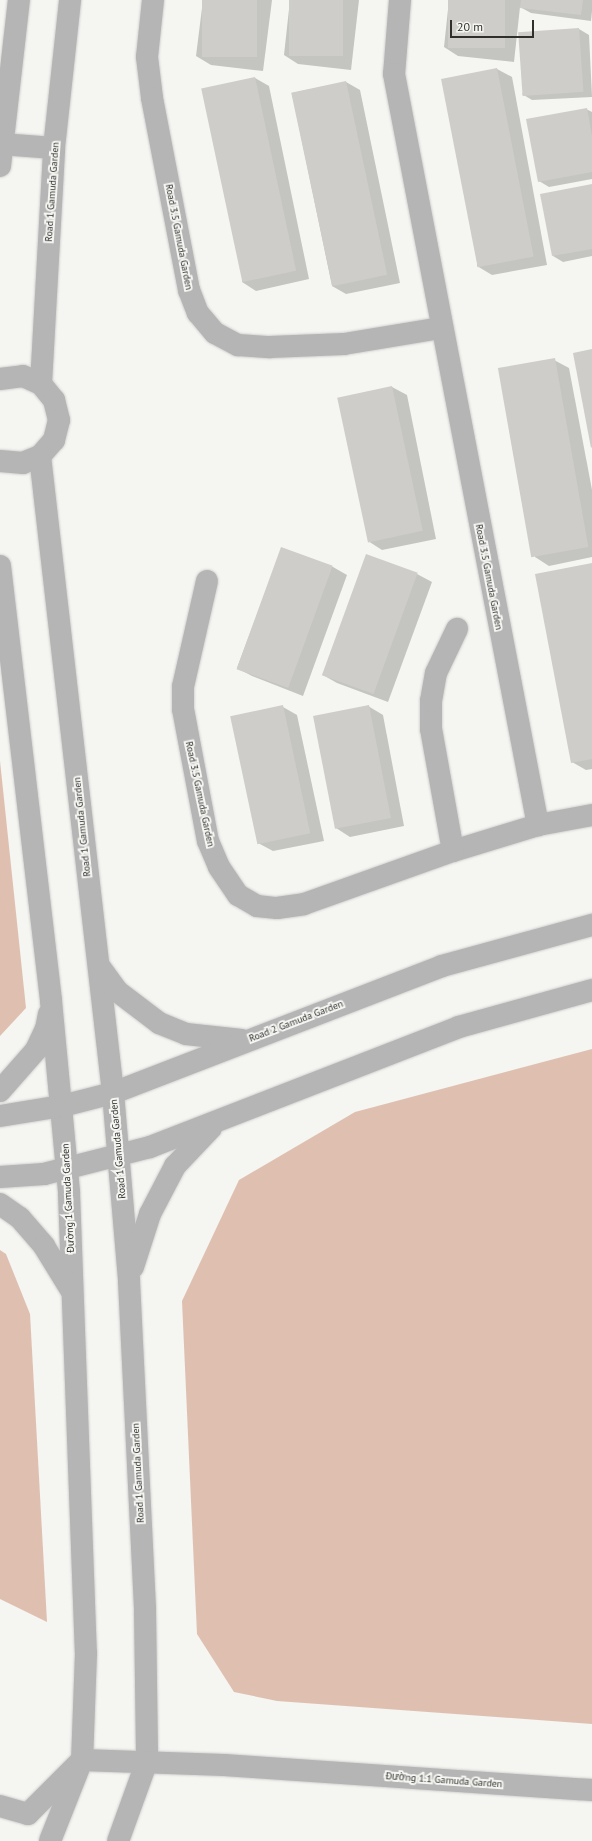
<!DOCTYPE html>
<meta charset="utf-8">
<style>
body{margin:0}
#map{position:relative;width:592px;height:1841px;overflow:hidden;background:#f5f5f2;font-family:"PT Sans",sans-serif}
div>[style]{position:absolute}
.green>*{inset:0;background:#dfc0b0}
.shadow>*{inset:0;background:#0003}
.building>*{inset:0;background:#cfcdca;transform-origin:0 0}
.roads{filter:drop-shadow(0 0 1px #d1d1cf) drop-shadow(0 0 1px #d1d1cf)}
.minor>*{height:22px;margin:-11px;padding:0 11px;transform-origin:11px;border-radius:11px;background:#b4b5b4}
span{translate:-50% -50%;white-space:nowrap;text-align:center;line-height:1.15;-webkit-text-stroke:4px #f5f5f2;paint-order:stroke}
.street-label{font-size:10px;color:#2f2f2e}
.scale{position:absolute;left:450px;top:20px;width:84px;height:18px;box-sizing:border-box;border:2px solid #2f2f2e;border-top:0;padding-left:5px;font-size:12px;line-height:14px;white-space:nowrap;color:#2f2f2e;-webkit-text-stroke:3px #f5f5f2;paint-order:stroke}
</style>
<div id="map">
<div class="green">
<i style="clip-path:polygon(0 761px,26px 1008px,0 1036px)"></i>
<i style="clip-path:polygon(592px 1049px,592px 1724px,277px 1701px,234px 1692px,197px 1634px,182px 1301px,239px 1180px,355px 1112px)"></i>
<i style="clip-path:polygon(0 1250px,6px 1254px,30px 1314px,47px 1622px,0 1599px)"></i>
</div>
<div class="shadow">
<i style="clip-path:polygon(203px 0,272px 0,263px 71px,211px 65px,196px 56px)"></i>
<i style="clip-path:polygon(290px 0,359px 0,351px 70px,298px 64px,284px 55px)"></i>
<i style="clip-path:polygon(449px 0,592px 0,592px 11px,591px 21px,531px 13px,520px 7px,514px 62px,458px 56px,444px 47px)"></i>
<i style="clip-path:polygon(579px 29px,589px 35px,592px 97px,532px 100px,522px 94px)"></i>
<i style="clip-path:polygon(497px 69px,512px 77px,547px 265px,492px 275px,477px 266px)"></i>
<i style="clip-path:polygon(255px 78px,269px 86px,309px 279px,256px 291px,242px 282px)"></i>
<i style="clip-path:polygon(346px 82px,360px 90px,400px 283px,346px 294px,332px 286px,292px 93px)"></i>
<i style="clip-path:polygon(586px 109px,592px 112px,592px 179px,549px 187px,539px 181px)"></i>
<i style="clip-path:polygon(592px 185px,592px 256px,563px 262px,553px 256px)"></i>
<i style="clip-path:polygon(554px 360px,569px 368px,592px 490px,592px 557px,549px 566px,535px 557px)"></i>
<i style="clip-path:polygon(392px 387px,407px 395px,436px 539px,382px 550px,368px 541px)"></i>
<i style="clip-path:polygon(282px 548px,333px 567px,347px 575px,303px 696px,252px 676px,237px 668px)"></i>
<i style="clip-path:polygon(592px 565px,592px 769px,586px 770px,572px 762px)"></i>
<i style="clip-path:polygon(417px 574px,432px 582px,388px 702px,337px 683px,323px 675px)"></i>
<i style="clip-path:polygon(368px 706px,383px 715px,404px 826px,350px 837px,336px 828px)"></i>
<i style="clip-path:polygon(283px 707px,297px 715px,324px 841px,273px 851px,258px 843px)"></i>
</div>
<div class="building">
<i style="left:202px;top:0;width:55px;height:57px"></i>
<i style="left:289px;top:0;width:54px;height:56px"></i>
<i style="left:448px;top:0;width:57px;height:48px"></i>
<i style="clip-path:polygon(521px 0,583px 0,581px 15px,520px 8px)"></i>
<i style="left:579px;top:28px;width:64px;height:61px;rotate:86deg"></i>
<i style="left:497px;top:68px;width:192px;height:57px;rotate:79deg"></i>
<i style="left:255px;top:77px;width:198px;height:55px;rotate:78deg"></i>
<i style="left:346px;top:81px;width:198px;height:56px;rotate:78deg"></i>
<i style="clip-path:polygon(587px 108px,592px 136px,592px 172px,538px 182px,526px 119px)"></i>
<i style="clip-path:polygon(592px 184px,592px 249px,552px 256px,540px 194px)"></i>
<i style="clip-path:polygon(592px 349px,592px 447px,591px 448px,573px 353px)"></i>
<i style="left:555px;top:358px;width:192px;height:58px;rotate:80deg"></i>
<i style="left:392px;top:386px;width:148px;height:56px;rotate:78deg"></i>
<i style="left:281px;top:547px;width:55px;height:130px;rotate:20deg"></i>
<i style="left:366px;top:554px;width:55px;height:129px;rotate:20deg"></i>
<i style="clip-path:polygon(592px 563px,592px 759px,571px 763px,535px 574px)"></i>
<i style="left:283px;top:705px;width:131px;height:54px;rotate:78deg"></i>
<i style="left:369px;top:705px;width:115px;height:57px;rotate:79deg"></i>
</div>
<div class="roads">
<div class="minor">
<i style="left:153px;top:0;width:57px;rotate:96deg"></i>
<i style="left:147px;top:57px;width:41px;rotate:83deg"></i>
<i style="left:152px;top:98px;width:196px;rotate:79.1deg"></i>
<i style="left:189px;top:290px;width:25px;rotate:69deg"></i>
<i style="left:198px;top:313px;width:26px;rotate:50deg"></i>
<i style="left:215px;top:333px;width:26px;rotate:28deg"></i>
<i style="left:238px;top:345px;width:32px;rotate:4deg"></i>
<i style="left:270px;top:347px;width:74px;rotate:-2.3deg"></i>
<i style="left:344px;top:344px;width:98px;rotate:-9.4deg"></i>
<i style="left:400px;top:0;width:74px;rotate:94.6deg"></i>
<i style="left:394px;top:74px;width:765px;rotate:79.15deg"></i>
<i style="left:1px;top:144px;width:53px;rotate:4.3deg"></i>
<i style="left:0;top:166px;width:167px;rotate:-83.5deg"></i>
<i style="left:0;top:379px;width:23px;rotate:-7deg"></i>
<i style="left:23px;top:376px;width:20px;rotate:24deg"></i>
<i style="left:41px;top:384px;width:21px;rotate:51deg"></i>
<i style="left:54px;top:400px;width:21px;rotate:76deg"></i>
<i style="left:59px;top:420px;width:21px;rotate:104deg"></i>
<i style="left:54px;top:440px;width:21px;rotate:131deg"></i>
<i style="left:40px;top:456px;width:18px;rotate:158deg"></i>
<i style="left:23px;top:463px;width:23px;rotate:-175deg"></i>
<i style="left:41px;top:384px;width:236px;rotate:-86.8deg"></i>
<i style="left:54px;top:148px;width:149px;rotate:-83.8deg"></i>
<i style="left:40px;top:456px;width:641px;rotate:83.46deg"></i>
<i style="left:113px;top:1093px;width:189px;rotate:85.1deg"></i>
<i style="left:129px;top:1281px;width:329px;rotate:87.2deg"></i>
<i style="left:145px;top:1610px;width:151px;rotate:89.2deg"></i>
<i style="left:147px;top:1761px;width:85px;rotate:109.9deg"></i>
<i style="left:0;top:566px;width:438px;rotate:83.3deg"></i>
<i style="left:51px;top:1001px;width:193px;rotate:84.6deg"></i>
<i style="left:69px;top:1193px;width:460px;rotate:87.9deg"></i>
<i style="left:86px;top:1653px;width:107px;rotate:92.1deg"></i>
<i style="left:82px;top:1760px;width:87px;rotate:111.6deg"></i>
<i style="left:207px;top:581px;width:109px;rotate:102.8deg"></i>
<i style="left:183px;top:687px;width:22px;rotate:90deg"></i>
<i style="left:183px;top:709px;width:134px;rotate:79.3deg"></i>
<i style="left:208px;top:841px;width:28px;rotate:67deg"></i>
<i style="left:219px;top:867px;width:34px;rotate:56deg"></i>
<i style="left:238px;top:895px;width:22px;rotate:30deg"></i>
<i style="left:257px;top:906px;width:20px;rotate:6deg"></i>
<i style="left:277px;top:908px;width:27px;rotate:-8deg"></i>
<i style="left:304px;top:904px;width:158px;rotate:-19.6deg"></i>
<i style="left:453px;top:851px;width:89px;rotate:-17deg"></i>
<i style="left:538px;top:825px;width:55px;rotate:-10.5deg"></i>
<i style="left:453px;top:851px;width:124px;rotate:-100.2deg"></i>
<i style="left:431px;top:729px;width:28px;rotate:-90deg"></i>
<i style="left:431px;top:701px;width:28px;rotate:-80deg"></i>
<i style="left:436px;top:673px;width:49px;rotate:-64.5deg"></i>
<i style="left:99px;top:966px;width:31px;rotate:54deg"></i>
<i style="left:117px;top:991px;width:53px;rotate:37.3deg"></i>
<i style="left:159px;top:1023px;width:29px;rotate:22deg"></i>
<i style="left:186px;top:1034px;width:56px;rotate:6.1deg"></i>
<i style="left:0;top:1091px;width:55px;rotate:-48.7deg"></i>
<i style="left:36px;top:1050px;width:23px;rotate:-65deg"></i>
<i style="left:46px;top:1029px;width:15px;rotate:-79deg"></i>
<i style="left:0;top:1116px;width:63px;rotate:-9.2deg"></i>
<i style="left:62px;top:1106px;width:53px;rotate:-14.3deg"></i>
<i style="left:113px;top:1093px;width:353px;rotate:-21.1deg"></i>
<i style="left:442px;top:966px;width:156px;rotate:-15.3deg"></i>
<i style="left:0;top:1177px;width:44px;rotate:-3.9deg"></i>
<i style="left:44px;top:1174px;width:109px;rotate:-14.3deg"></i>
<i style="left:150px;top:1147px;width:331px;rotate:-21.2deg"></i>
<i style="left:459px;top:1027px;width:138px;rotate:-15.5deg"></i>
<i style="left:0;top:1204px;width:24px;rotate:35deg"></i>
<i style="left:20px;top:1218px;width:37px;rotate:49deg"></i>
<i style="left:44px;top:1246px;width:52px;rotate:58.5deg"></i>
<i style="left:133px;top:1267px;width:56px;rotate:-72.2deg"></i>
<i style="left:150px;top:1214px;width:54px;rotate:-62.5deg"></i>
<i style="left:175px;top:1166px;width:52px;rotate:-46.5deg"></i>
<i style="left:0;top:1806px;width:29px;rotate:16deg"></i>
<i style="left:28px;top:1814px;width:76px;rotate:-45deg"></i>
<i style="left:82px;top:1760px;width:142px;rotate:2deg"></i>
<i style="left:224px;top:1765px;width:369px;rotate:3.9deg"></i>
</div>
</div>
<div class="street-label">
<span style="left:52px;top:192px;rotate:-86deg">Road 1 Gamuda Garden</span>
<span style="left:179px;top:237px;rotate:79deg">Road 3.5 Gamuda Garden</span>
<span style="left:489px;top:577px;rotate:79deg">Road 3.5 Gamuda Garden</span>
<span style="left:200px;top:794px;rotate:78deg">Road 3.5 Gamuda Garden</span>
<span style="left:82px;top:827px;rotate:-96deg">Road 1 Gamuda Garden</span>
<span style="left:296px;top:1021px;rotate:-21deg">Road 2 Gamuda Garden</span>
<span style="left:118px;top:1149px;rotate:-95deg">Road 1 Gamuda Garden</span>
<span style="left:68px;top:1198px;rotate:-93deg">Đường 1 Gamuda Garden</span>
<span style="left:138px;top:1473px;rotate:-93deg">Road 1 Gamuda Garden</span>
<span style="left:444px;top:1780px;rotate:4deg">Đường 1.1 Gamuda Garden</span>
</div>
<div class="scale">20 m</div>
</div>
